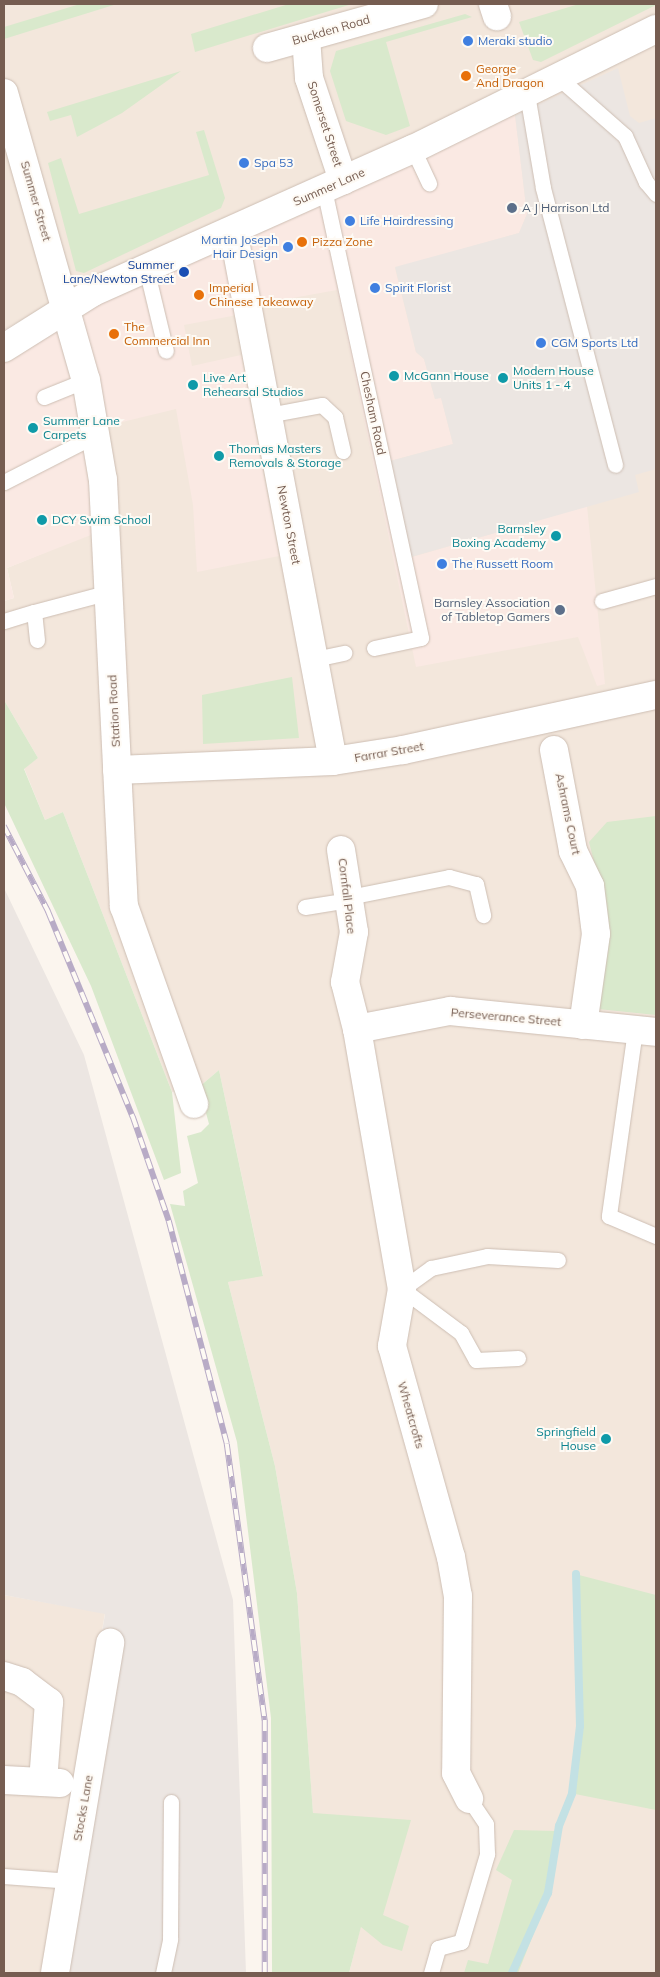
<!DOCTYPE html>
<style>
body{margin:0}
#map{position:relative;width:660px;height:1977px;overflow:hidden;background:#fbf5ee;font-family:Mulish,sans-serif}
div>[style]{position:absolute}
.residential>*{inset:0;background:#f3e7dc}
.commercial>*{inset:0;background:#fae9e3}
.industrial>*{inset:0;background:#ece6e2}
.green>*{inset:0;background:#d9e9cc}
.stream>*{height:8px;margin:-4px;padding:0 4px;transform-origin:4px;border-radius:4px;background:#c3e1e4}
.roads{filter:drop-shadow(0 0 1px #cdbeb3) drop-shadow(0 0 1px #cdbeb3)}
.service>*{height:15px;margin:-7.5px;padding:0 7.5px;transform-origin:7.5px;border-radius:7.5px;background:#fff}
.minor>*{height:28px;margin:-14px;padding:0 14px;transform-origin:14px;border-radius:14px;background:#fff}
.tertiary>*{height:28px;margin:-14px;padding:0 14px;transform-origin:14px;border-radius:14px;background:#fff}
.rail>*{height:5.5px;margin-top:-2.75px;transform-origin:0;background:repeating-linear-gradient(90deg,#fefaf4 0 11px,#b8abc6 0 22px);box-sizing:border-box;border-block:1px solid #b8abc6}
.dots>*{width:14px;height:14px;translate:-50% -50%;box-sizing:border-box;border:2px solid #fefaf4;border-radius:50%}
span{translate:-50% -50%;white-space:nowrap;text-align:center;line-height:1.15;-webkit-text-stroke:4px #fefaf4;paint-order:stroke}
.street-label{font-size:12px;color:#765d51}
.shop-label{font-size:12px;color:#366cbe}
.left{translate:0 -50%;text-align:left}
.right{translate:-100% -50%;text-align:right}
.food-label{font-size:12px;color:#c56008}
.service-label{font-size:12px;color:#4e5e75}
.transit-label{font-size:12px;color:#164399}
.culture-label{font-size:12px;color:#0d838f}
.frame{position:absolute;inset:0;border:5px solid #765d51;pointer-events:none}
</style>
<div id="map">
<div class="residential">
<i style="clip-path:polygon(4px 4px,656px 4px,656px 1973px,349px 1973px,366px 1906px,313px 1814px,297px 1593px,275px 1466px,228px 1282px,263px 1275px,219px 1070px,199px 1087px,172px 1092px,63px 812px,45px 820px,24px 768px,38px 758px,4px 700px,4px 601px,14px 598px,7px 568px,95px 532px,81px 432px,109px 426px,68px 293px,4px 330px)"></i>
<i style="clip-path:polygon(4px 1595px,105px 1613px,44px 1973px,4px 1973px)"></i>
</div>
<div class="commercial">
<i style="clip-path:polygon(515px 115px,527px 214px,519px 233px,395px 268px,416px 352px,424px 359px,435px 399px,441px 397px,453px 444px,390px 461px,412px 557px,587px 506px,605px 684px,597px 686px,578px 637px,416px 667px,337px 290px,270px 302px,232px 316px,184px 325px,192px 366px,241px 355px,279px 556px,197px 572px,193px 505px,176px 409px,81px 432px,96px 533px,7px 568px,14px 598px,4px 601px,4px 362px,83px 311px)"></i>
</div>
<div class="industrial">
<i style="clip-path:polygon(618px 68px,630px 116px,639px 123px,656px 118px,656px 469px,635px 475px,639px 492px,411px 557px,390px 461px,453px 444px,441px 398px,435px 399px,424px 359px,416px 352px,395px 267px,519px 233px,527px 214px,515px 115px)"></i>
<i style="clip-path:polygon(4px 888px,84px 1055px,233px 1600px,246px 1973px,44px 1973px,105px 1614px,4px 1595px)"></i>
</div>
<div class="green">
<i style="clip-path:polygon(80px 4px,117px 4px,4px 39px,4px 27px)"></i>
<i style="clip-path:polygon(289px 4px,352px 4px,195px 52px,191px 34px)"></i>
<i style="clip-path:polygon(579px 4px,656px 4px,656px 5px,541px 62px,533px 60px,519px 22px)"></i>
<i style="clip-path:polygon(465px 14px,472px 17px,386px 42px,410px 126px,386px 135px,346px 121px,330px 71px,336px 51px)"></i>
<i style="clip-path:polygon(181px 71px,122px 113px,77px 137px,71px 115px,50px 121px,47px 112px)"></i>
<i style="clip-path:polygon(204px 130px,225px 198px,221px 208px,84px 273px,76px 271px,48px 163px,61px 158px,79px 214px,209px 175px,196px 132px)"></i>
<i style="clip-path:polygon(292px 677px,299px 738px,203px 744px,202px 695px)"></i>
<i style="clip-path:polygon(4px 700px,38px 758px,24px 769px,45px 820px,63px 812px,172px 1092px,181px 1173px,164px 1180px,91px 986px,4px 803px)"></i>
<i style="clip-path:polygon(656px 816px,656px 1015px,598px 1009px,602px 893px,589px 842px,607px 822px)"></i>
<i style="clip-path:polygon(219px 1070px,263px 1276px,228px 1282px,275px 1466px,297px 1593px,313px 1813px,411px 1820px,383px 1915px,409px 1926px,402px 1951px,383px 1945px,361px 1927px,349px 1973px,272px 1973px,271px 1718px,237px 1442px,170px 1204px,185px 1206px,183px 1191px,198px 1183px,187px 1136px,201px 1132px,209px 1124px,199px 1087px)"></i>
<i style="clip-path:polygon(579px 1575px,656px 1595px,656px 1810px,575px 1794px,583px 1727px)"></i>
<i style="clip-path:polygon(514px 1830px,556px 1831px,553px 1885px,518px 1973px,464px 1973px,468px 1960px,488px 1964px,512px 1880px,496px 1870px)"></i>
</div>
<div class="stream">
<i style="left:512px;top:1973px;width:88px;rotate:-65.8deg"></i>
<i style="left:548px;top:1893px;width:68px;rotate:-80.7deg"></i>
<i style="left:559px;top:1826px;width:35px;rotate:-68deg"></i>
<i style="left:572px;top:1793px;width:67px;rotate:-83.2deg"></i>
<i style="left:580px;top:1726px;width:152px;rotate:-91.5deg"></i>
</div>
<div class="roads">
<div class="service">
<i style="left:559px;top:78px;width:88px;rotate:41.3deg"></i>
<i style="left:625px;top:136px;width:51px;rotate:65.5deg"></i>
<i style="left:646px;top:182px;width:16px;rotate:50deg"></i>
<i style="left:527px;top:94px;width:95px;rotate:80.3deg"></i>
<i style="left:543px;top:188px;width:286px;rotate:75.4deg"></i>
<i style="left:413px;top:149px;width:38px;rotate:65deg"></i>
<i style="left:324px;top:189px;width:459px;rotate:77.8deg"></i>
<i style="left:421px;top:638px;width:48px;rotate:168deg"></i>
<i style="left:146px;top:268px;width:85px;rotate:76.5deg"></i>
<i style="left:44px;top:397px;width:45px;rotate:-22deg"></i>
<i style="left:268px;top:415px;width:55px;rotate:-10.5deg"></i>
<i style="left:322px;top:405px;width:18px;rotate:43deg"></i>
<i style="left:335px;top:417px;width:35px;rotate:77deg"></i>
<i style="left:4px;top:482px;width:103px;rotate:-27.1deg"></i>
<i style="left:602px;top:601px;width:56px;rotate:-15.5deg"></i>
<i style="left:4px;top:621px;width:31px;rotate:-17deg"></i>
<i style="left:37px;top:640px;width:28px;rotate:-96deg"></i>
<i style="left:34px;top:612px;width:78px;rotate:-14.9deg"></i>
<i style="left:315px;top:659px;width:30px;rotate:-12deg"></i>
<i style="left:349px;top:897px;width:102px;rotate:-11.3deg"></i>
<i style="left:449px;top:877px;width:28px;rotate:15deg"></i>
<i style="left:476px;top:884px;width:32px;rotate:77deg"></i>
<i style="left:305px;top:907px;width:45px;rotate:-9deg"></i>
<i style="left:635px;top:1030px;width:188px;rotate:98deg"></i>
<i style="left:609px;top:1216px;width:51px;rotate:23.1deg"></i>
<i style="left:518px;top:1358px;width:42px;rotate:177.3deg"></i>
<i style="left:476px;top:1360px;width:31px;rotate:-119deg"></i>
<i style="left:461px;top:1333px;width:74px;rotate:-143.3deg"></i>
<i style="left:402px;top:1289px;width:36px;rotate:-36deg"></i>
<i style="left:431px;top:1268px;width:57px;rotate:-12.1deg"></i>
<i style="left:487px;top:1256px;width:71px;rotate:3.2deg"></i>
<i style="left:4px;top:1876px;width:67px;rotate:4.3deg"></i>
<i style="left:163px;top:1973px;width:35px;rotate:-78deg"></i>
<i style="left:170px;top:1939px;width:137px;rotate:-89.6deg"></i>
<i style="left:431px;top:1973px;width:26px;rotate:-74deg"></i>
<i style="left:438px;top:1948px;width:24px;rotate:-15deg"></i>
<i style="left:461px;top:1942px;width:92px;rotate:-73.5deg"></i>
<i style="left:487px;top:1854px;width:30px;rotate:-92deg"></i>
<i style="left:486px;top:1824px;width:30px;rotate:-124deg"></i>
</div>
<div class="minor">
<i style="left:493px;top:4px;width:13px;rotate:72deg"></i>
<i style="left:306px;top:38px;width:40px;rotate:85.7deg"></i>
<i style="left:309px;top:78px;width:108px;rotate:71.6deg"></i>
<i style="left:267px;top:48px;width:163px;rotate:-15.7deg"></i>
<i style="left:4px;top:93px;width:298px;rotate:74.1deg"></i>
<i style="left:86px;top:380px;width:101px;rotate:80.4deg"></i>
<i style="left:103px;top:480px;width:427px;rotate:87.2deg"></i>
<i style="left:124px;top:906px;width:210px;rotate:70.5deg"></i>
<i style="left:233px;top:230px;width:540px;rotate:79.33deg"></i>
<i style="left:554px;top:750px;width:103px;rotate:79.3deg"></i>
<i style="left:573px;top:851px;width:39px;rotate:64deg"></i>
<i style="left:590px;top:886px;width:48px;rotate:82.9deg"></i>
<i style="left:596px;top:934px;width:92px;rotate:98.1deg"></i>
<i style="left:117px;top:770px;width:216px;rotate:-2.4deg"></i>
<i style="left:333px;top:761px;width:71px;rotate:-8.9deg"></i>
<i style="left:403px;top:750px;width:259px;rotate:-12.3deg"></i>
<i style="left:341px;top:850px;width:83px;rotate:81deg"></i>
<i style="left:354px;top:932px;width:51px;rotate:100.2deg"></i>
<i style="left:345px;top:982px;width:49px;rotate:75.7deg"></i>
<i style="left:357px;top:1029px;width:264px;rotate:80.2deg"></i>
<i style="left:402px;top:1289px;width:58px;rotate:100deg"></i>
<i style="left:392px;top:1346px;width:219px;rotate:74.4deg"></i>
<i style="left:451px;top:1557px;width:40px;rotate:80deg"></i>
<i style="left:458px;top:1596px;width:177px;rotate:90.6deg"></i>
<i style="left:456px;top:1773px;width:29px;rotate:63deg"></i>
<i style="left:357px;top:1029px;width:95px;rotate:-11deg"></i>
<i style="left:450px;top:1011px;width:207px;rotate:5.8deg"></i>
<i style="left:4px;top:1676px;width:19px;rotate:18deg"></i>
<i style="left:22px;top:1682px;width:34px;rotate:37deg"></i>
<i style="left:49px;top:1702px;width:80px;rotate:94.3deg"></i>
<i style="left:4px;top:1780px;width:56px;rotate:3.1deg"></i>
<i style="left:55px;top:1973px;width:335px;rotate:-80.5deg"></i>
</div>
<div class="tertiary">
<i style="left:4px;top:348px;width:105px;rotate:-32.2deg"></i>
<i style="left:93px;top:292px;width:350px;rotate:-24.1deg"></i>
<i style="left:413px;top:149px;width:271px;rotate:-26.3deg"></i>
</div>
</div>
<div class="rail">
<i style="left:4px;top:826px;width:96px;rotate:62.6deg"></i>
<i style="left:48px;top:911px;width:223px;rotate:67.6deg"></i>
<i style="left:133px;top:1117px;width:110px;rotate:70.9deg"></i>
<i style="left:169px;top:1221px;width:230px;rotate:75.4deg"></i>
<i style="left:227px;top:1444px;width:279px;rotate:82.2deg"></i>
<i style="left:265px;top:1720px;width:253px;rotate:90deg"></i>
</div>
<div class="dots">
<i style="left:468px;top:41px;background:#3f7fe0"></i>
<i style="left:466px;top:76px;background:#e8710a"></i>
<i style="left:244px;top:163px;background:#3f7fe0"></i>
<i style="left:512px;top:208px;background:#5c6f8a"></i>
<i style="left:350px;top:221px;background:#3f7fe0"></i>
<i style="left:302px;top:242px;background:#e8710a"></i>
<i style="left:288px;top:247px;background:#3f7fe0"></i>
<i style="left:184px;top:272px;background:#1a4fb4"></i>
<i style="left:375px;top:288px;background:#3f7fe0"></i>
<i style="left:199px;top:295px;background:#e8710a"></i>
<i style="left:114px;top:334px;background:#e8710a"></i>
<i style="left:541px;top:343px;background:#3f7fe0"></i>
<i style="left:394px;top:376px;background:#0f9aa8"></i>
<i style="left:503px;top:378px;background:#0f9aa8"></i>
<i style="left:193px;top:385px;background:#0f9aa8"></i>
<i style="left:33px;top:428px;background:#0f9aa8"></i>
<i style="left:219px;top:456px;background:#0f9aa8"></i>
<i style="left:42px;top:520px;background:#0f9aa8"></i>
<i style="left:556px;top:536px;background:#0f9aa8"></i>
<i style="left:442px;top:564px;background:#3f7fe0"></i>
<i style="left:560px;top:610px;background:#5c6f8a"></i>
<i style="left:606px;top:1439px;background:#0f9aa8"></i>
</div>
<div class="street-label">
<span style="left:331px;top:30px;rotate:-16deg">Buckden Road</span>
<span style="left:325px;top:124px;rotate:72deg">Somerset Street</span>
<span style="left:329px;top:187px;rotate:-24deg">Summer Lane</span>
<span style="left:36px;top:201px;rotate:74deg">Summer Street</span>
<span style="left:373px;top:413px;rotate:78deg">Chesham Road</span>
<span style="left:289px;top:525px;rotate:79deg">Newton Street</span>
<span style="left:114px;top:711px;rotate:-93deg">Station Road</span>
<span style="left:389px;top:752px;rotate:-10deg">Farrar Street</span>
<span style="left:568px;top:814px;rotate:78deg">Ashrams Court</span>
<span style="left:347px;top:896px;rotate:83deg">Cornfall Place</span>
<span style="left:506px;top:1017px;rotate:5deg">Perseverance Street</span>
<span style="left:411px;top:1415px;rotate:74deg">Wheatcrofts</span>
<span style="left:83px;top:1808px;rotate:-80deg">Stocks Lane</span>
</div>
<div class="shop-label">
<span class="left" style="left:478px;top:41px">Meraki studio</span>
<span class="left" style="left:254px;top:163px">Spa 53</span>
<span class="left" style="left:360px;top:221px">Life Hairdressing</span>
<span class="right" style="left:278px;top:247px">Martin Joseph<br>Hair Design</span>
<span class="left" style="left:385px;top:288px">Spirit Florist</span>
<span class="left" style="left:551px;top:343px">CGM Sports Ltd</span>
<span class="left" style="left:452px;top:564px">The Russett Room</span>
</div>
<div class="food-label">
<span class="left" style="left:476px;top:76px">George<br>And Dragon</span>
<span class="left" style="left:312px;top:242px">Pizza Zone</span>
<span class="left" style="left:209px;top:295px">Imperial<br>Chinese Takeaway</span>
<span class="left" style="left:124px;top:334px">The<br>Commercial Inn</span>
</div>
<div class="service-label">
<span class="left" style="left:522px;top:208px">A J Harrison Ltd</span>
<span class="right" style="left:550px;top:610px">Barnsley Association<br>of Tabletop Gamers</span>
</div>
<div class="transit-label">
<span class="right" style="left:174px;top:272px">Summer<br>Lane/Newton Street</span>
</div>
<div class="culture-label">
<span class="left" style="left:513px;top:378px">Modern House<br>Units 1 - 4</span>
<span class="left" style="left:404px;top:376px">McGann House</span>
<span class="left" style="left:203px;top:385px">Live Art<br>Rehearsal Studios</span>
<span class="left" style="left:43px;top:428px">Summer Lane<br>Carpets</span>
<span class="left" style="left:229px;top:456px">Thomas Masters<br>Removals &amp; Storage</span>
<span class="left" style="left:52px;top:520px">DCY Swim School</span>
<span class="right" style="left:546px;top:536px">Barnsley<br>Boxing Academy</span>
<span class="right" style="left:596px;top:1439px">Springfield<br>House</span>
</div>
<div class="frame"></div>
</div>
